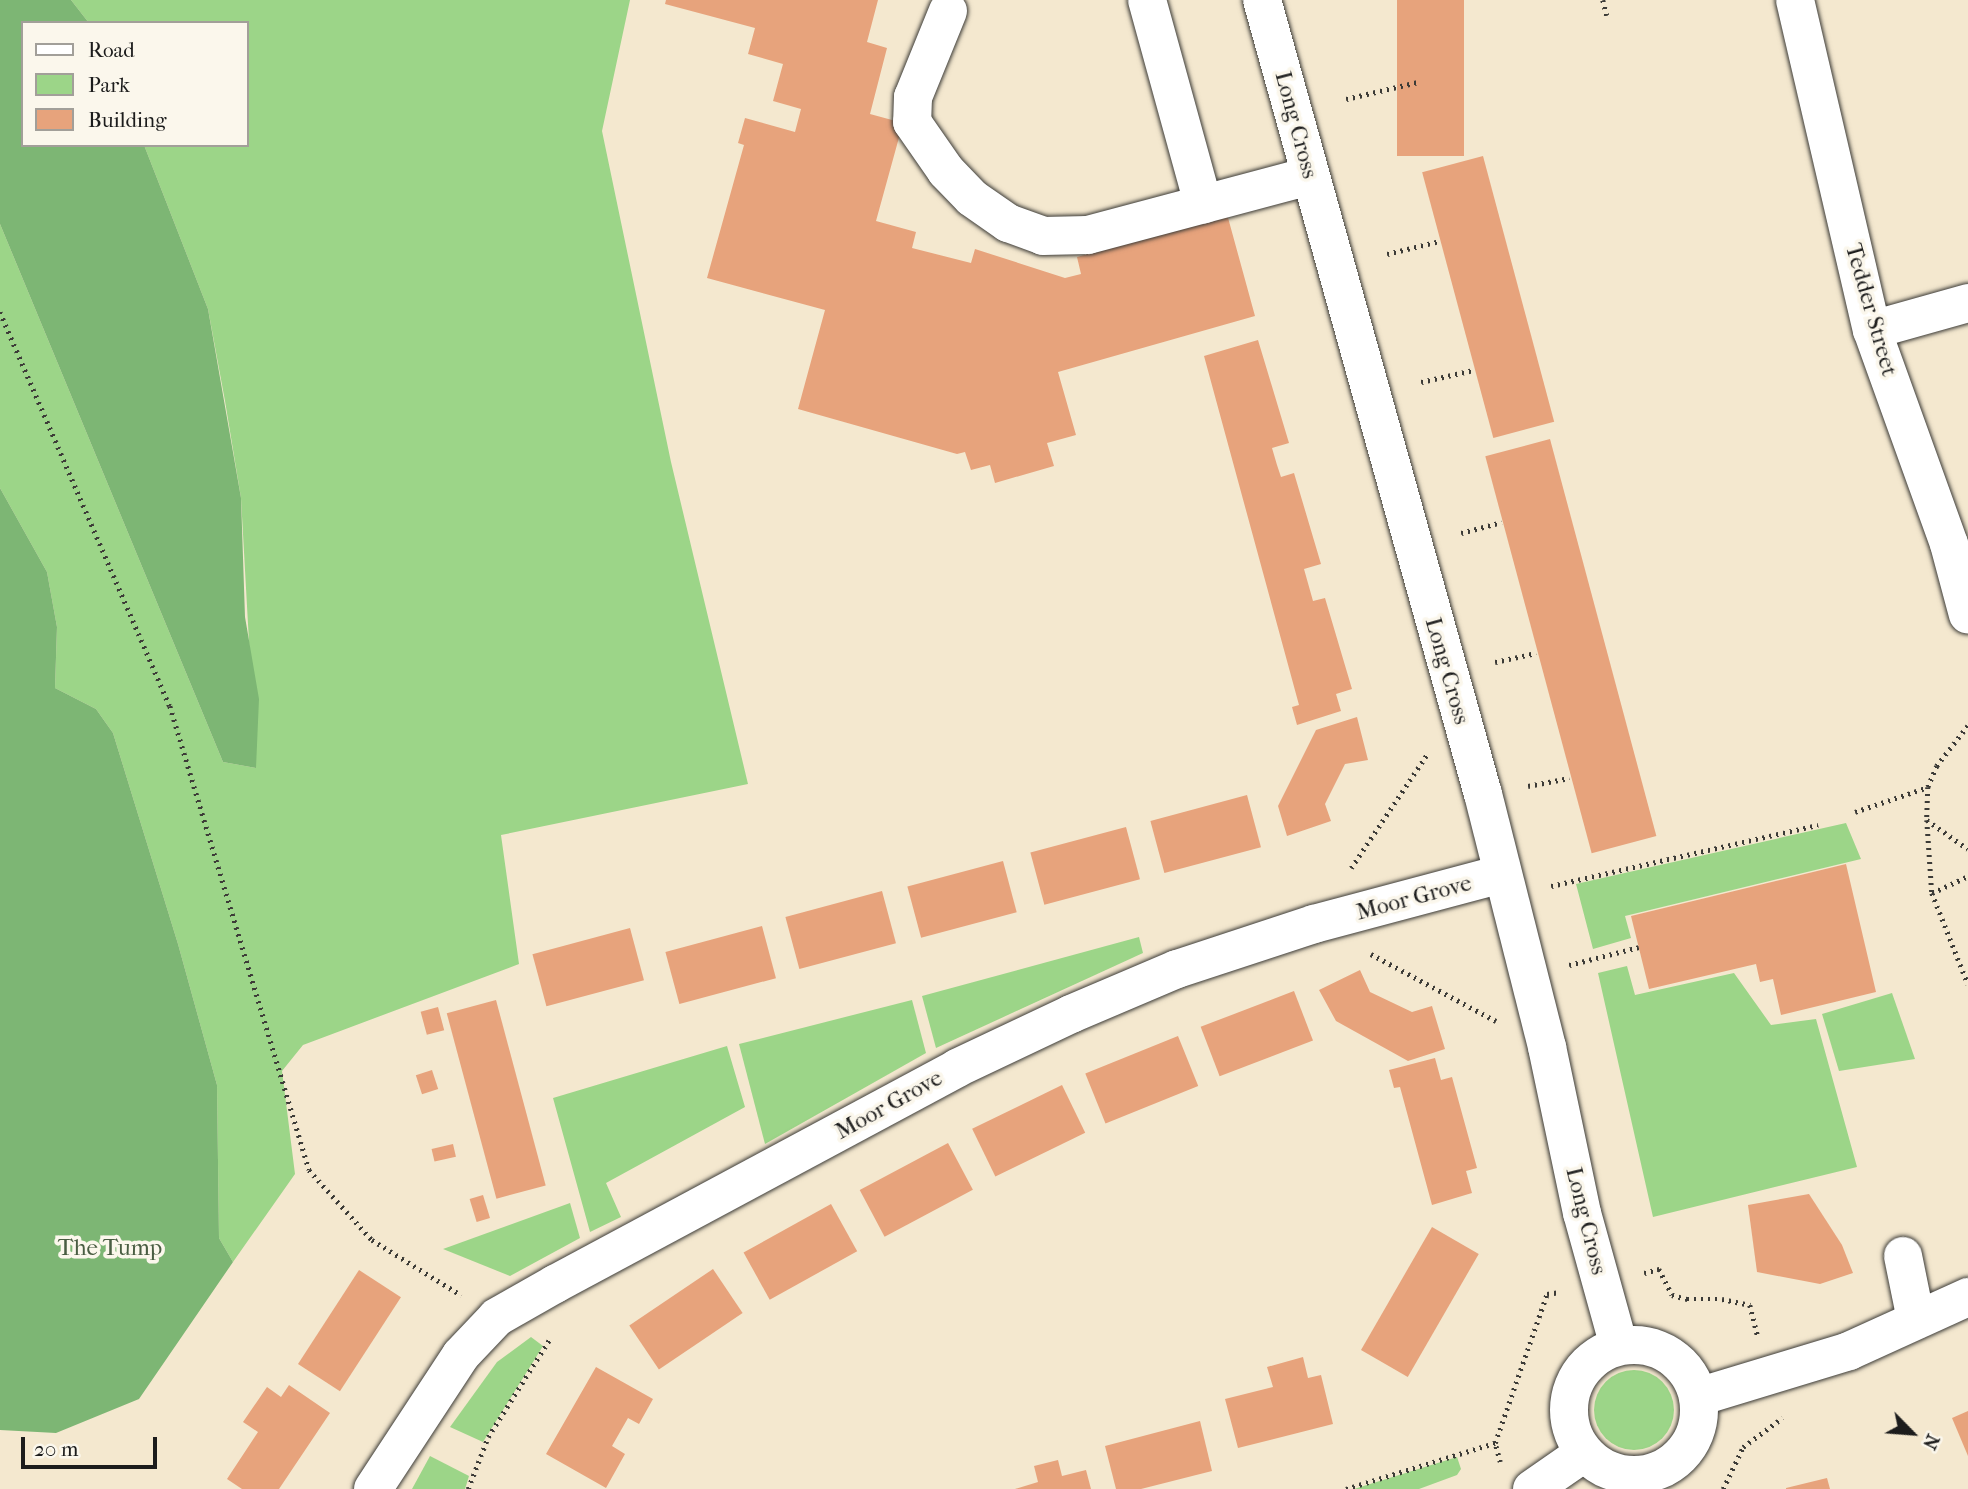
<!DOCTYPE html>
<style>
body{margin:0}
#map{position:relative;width:1968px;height:1489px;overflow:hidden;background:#f4e8cf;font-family:"IM FELL French Canon",serif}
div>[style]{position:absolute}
.green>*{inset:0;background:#9cd588}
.round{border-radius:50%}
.forest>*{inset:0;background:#7db674}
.building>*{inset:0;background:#e7a37c;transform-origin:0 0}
.path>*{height:4.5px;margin-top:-2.25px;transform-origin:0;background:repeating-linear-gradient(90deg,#3c3b37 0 2px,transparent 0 7px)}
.roads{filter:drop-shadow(0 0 2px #3c3b37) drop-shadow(0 0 2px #3c3b37)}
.minor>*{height:38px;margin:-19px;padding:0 19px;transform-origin:19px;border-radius:19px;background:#fff}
.minor>.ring{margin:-19px;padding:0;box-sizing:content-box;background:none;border:38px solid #fff;border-radius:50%}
span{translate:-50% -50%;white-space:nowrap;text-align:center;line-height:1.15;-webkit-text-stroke:7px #fbf7ec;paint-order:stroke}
.street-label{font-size:23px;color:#1c1c1c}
.park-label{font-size:23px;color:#495d42}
.legend{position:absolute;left:21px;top:21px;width:228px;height:126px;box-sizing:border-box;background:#fbf7ec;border:2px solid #a29f99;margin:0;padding:9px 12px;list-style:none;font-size:21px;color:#1c1c1c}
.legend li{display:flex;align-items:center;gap:14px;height:35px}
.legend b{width:35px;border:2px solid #a29f99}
.north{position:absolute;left:1877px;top:1398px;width:70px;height:70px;-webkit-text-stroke:5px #fbf7ec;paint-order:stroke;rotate:115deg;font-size:19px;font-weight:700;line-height:28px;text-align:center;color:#1c1c1c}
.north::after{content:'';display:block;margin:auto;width:24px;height:32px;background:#1c1c1c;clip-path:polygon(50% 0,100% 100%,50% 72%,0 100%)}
.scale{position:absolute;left:21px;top:1437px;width:136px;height:32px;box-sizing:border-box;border:4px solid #1c1c1c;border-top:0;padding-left:9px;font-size:21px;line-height:24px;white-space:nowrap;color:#1c1c1c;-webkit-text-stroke:5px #fbf7ec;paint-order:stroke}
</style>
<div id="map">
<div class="green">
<i style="clip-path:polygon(71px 0,630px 0,602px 131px,671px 462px,748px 784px,501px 835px,519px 964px,303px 1045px,282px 1071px,295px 1174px,233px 1262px,219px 1238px,217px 1085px,178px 944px,113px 733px,96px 709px,55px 688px,57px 627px,47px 572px,0 488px,0 224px,223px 762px,256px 768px,241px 498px,225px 401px,208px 309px,144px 145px,247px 145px,247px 23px,89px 23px)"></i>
<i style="clip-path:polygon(1846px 823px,1861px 859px,1625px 916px,1631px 938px,1593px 949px,1576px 884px)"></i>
<i style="clip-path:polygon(1139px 937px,1143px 953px,936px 1048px,922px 996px)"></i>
<i style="clip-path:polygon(1627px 966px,1635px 995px,1734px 973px,1771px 1025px,1816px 1019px,1857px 1167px,1653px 1217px,1598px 973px)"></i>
<i style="clip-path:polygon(1892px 993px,1915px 1059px,1839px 1071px,1822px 1014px)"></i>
<i style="clip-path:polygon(912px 1000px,926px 1053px,765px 1144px,739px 1044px)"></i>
<i style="clip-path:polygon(727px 1046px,745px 1107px,606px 1183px,621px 1217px,590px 1232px,553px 1098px)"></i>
<i style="clip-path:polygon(570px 1203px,580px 1238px,510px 1276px,443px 1249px)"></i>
<i style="clip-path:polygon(531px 1337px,543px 1346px,483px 1442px,450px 1427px,497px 1362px)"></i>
<i class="round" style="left:1594px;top:1370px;width:80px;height:80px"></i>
<i style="clip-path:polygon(430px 1456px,469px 1476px,465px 1489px,412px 1489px)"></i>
<i style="clip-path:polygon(1457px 1457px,1461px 1469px,1457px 1475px,1419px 1489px,1354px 1489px)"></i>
</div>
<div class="forest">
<i style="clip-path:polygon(0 0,71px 0,89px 23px,23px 23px,23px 145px,144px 145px,208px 309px,241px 498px,245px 617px,259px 699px,256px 768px,223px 762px,0 224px)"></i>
<i style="clip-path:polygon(0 488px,47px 572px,57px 627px,55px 688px,96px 709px,113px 733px,178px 944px,217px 1085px,219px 1238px,233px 1262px,139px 1399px,56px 1433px,0 1430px)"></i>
</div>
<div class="building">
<i style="clip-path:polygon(666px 0,878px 0,867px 42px,887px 48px,870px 114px,903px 123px,876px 221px,916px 232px,912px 248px,971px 263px,975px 249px,1065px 278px,1081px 274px,1077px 257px,1227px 214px,1255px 316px,1058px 372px,1076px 435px,1047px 443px,1054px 466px,995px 483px,990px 465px,971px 470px,965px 452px,957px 454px,798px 409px,825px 310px,707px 278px,744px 145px,738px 143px,745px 118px,795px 132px,801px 109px,773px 101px,783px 64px,748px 54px,755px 28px,665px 4px)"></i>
<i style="left:1397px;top:0;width:67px;height:156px"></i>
<i style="left:1483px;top:156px;width:275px;height:63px;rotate:75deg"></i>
<i style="clip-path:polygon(1258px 340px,1289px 443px,1272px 448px,1277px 465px,1281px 477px,1294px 473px,1321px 564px,1304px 569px,1313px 601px,1325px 598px,1352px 689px,1336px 694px,1341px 711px,1297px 725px,1292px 707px,1299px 705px,1204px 356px)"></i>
<i style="left:1550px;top:439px;width:411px;height:67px;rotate:75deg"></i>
<i style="clip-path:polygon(1357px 717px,1368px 760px,1345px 764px,1325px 804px,1331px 821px,1287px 836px,1278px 806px,1316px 730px)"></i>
<i style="left:1247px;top:795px;width:54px;height:100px;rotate:75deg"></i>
<i style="left:1126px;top:827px;width:54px;height:99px;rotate:75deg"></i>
<i style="left:1003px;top:861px;width:53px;height:99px;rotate:75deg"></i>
<i style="clip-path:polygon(1846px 864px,1876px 992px,1781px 1015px,1773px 979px,1760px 982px,1756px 964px,1649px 989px,1631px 916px)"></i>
<i style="left:882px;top:891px;width:54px;height:100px;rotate:75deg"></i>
<i style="left:762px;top:926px;width:54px;height:100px;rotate:75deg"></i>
<i style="left:630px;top:928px;width:54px;height:101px;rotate:75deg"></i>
<i style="clip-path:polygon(1360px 970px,1370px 992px,1412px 1012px,1432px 1006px,1445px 1049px,1408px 1061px,1336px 1021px,1319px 990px)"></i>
<i style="left:1294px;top:991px;width:53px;height:100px;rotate:69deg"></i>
<i style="left:496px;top:1000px;width:192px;height:51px;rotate:75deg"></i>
<i style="left:438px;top:1007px;width:24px;height:18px;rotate:75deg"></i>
<i style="left:1178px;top:1036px;width:54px;height:100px;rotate:68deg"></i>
<i style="clip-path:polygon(1435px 1058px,1441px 1080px,1452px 1077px,1477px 1168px,1466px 1171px,1472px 1193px,1432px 1205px,1400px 1087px,1394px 1088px,1389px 1070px)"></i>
<i style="left:432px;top:1070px;width:20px;height:17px;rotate:72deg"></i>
<i style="left:1062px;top:1085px;width:53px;height:100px;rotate:64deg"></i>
<i style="left:948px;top:1143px;width:53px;height:100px;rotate:62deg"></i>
<i style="left:453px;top:1144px;width:13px;height:22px;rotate:77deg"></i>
<i style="clip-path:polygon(1809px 1194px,1842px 1245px,1853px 1273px,1820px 1284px,1757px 1272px,1748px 1205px)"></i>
<i style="left:483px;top:1195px;width:24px;height:14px;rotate:73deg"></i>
<i style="left:831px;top:1204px;width:54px;height:100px;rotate:61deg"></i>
<i style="left:1432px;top:1227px;width:54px;height:142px;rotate:30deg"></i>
<i style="left:713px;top:1269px;width:53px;height:101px;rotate:56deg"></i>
<i style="left:359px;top:1270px;width:50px;height:112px;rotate:33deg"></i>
<i style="clip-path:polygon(1303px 1357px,1308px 1378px,1321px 1375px,1333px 1424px,1238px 1448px,1225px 1399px,1273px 1387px,1267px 1367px)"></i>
<i style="clip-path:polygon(596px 1367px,653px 1399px,639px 1424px,628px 1418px,612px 1446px,625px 1454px,606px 1488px,546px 1454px)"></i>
<i style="clip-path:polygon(289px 1385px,330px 1413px,279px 1489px,242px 1489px,227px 1479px,258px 1432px,243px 1422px,267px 1387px,281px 1397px)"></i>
<i style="clip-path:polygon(1968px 1411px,1968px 1456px,1952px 1418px)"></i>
<i style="clip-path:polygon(1200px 1421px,1212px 1471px,1141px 1489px,1116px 1489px,1105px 1446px)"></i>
<i style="clip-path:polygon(1058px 1460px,1062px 1476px,1086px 1470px,1091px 1489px,1015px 1489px,1038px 1482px,1034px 1466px)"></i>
<i style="clip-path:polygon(1827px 1478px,1830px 1489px,1786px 1489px,1786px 1488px)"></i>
</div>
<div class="path">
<i style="left:1603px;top:0;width:16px;rotate:76deg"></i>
<i style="left:1346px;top:99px;width:74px;rotate:-13.3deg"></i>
<i style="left:1387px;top:254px;width:55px;rotate:-13.8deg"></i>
<i style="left:0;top:312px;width:429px;rotate:66.7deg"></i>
<i style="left:170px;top:706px;width:484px;rotate:73.3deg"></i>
<i style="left:309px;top:1170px;width:94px;rotate:48deg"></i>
<i style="left:372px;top:1240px;width:105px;rotate:31.7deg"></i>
<i style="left:1421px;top:382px;width:54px;rotate:-12.8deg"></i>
<i style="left:1461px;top:533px;width:42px;rotate:-15deg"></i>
<i style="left:1495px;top:662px;width:42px;rotate:-12.4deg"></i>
<i style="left:1968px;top:726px;width:51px;rotate:127.8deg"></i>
<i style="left:1937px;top:766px;width:23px;rotate:113deg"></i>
<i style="left:1928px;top:787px;width:33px;rotate:92deg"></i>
<i style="left:1927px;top:820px;width:73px;rotate:86.1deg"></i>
<i style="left:1932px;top:893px;width:98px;rotate:68.4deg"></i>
<i style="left:1528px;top:786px;width:42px;rotate:-11deg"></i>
<i style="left:1855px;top:812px;width:77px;rotate:-18.9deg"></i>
<i style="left:1927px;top:820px;width:50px;rotate:35.3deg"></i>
<i style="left:1351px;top:868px;width:138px;rotate:-56.2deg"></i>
<i style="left:1551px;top:886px;width:274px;rotate:-12.9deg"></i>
<i style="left:1932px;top:893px;width:40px;rotate:-25deg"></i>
<i style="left:1371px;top:954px;width:142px;rotate:28.2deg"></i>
<i style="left:1569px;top:965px;width:72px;rotate:-14.4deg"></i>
<i style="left:1644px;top:1273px;width:16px;rotate:-15deg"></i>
<i style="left:1659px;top:1269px;width:29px;rotate:63deg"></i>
<i style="left:1672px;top:1295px;width:16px;rotate:15deg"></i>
<i style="left:1687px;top:1299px;width:35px"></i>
<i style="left:1722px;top:1299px;width:29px;rotate:12deg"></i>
<i style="left:1750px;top:1305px;width:32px;rotate:76deg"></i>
<i style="left:1500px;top:1462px;width:20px;rotate:-105deg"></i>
<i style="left:1495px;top:1443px;width:158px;rotate:-70.8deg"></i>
<i style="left:1547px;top:1294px;width:13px;rotate:-9deg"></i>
<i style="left:468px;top:1489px;width:56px;rotate:-69deg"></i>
<i style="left:488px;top:1437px;width:115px;rotate:-57.8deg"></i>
<i style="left:1346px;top:1489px;width:156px;rotate:-17.2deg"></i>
<i style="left:1723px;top:1489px;width:47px;rotate:-64.5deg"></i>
<i style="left:1743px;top:1447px;width:49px;rotate:-36.6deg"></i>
</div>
<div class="roads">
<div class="minor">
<i style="left:1147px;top:0;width:212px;rotate:74.6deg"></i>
<i style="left:1262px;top:0;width:824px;rotate:74.45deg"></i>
<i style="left:1483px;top:794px;width:261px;rotate:75.8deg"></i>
<i style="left:1547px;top:1047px;width:170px;rotate:78.1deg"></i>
<i style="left:1582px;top:1213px;width:138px;rotate:74.5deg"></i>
<i style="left:1795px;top:0;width:339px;rotate:76.9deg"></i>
<i style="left:1872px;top:330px;width:227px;rotate:70.2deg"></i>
<i style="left:1949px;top:544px;width:73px;rotate:75deg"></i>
<i style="left:948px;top:11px;width:93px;rotate:112.1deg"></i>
<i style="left:913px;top:97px;width:25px;rotate:92deg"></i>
<i style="left:912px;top:122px;width:60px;rotate:55.2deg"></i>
<i style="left:946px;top:171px;width:37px;rotate:46deg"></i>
<i style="left:972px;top:198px;width:44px;rotate:34.8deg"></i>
<i style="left:1008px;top:223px;width:37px;rotate:20deg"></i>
<i style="left:1043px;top:236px;width:45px;rotate:-1.3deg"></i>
<i style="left:1088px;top:235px;width:230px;rotate:-14.9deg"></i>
<i style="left:1872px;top:330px;width:100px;rotate:-15.7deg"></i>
<i style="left:1903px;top:1256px;width:65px;rotate:78.5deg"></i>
<i class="ring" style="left:1569px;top:1345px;width:92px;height:92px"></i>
<i style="left:1698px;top:1397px;width:158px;rotate:-16.9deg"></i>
<i style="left:1849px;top:1351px;width:131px;rotate:-24.4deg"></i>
<i style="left:373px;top:1489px;width:160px;rotate:-56.7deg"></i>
<i style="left:461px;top:1355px;width:52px;rotate:-46.5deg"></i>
<i style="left:497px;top:1317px;width:67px;rotate:-29.6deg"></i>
<i style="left:555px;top:1284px;width:456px;rotate:-28.2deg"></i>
<i style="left:957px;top:1068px;width:126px;rotate:-25.3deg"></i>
<i style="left:1071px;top:1014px;width:115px;rotate:-23deg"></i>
<i style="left:1177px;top:969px;width:144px;rotate:-18.2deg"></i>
<i style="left:1314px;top:924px;width:195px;rotate:-14.9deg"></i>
<i style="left:1532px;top:1489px;width:63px;rotate:-34.7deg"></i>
</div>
</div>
<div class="street-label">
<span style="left:1296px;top:125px;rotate:75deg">Long Cross</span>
<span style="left:1871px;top:310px;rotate:74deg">Tedder Street</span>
<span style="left:1447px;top:671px;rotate:74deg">Long Cross</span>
<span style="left:1414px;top:898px;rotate:-15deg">Moor Grove</span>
<span style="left:889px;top:1105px;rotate:-29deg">Moor Grove</span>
<span style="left:1586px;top:1221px;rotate:76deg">Long Cross</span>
</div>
<div class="park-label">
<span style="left:110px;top:1248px">The Tump</span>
</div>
<ul class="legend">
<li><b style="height:9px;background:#fff"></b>Road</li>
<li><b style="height:19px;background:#9cd588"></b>Park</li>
<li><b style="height:19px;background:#e7a37c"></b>Building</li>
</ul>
<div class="north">N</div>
<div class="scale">20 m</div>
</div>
